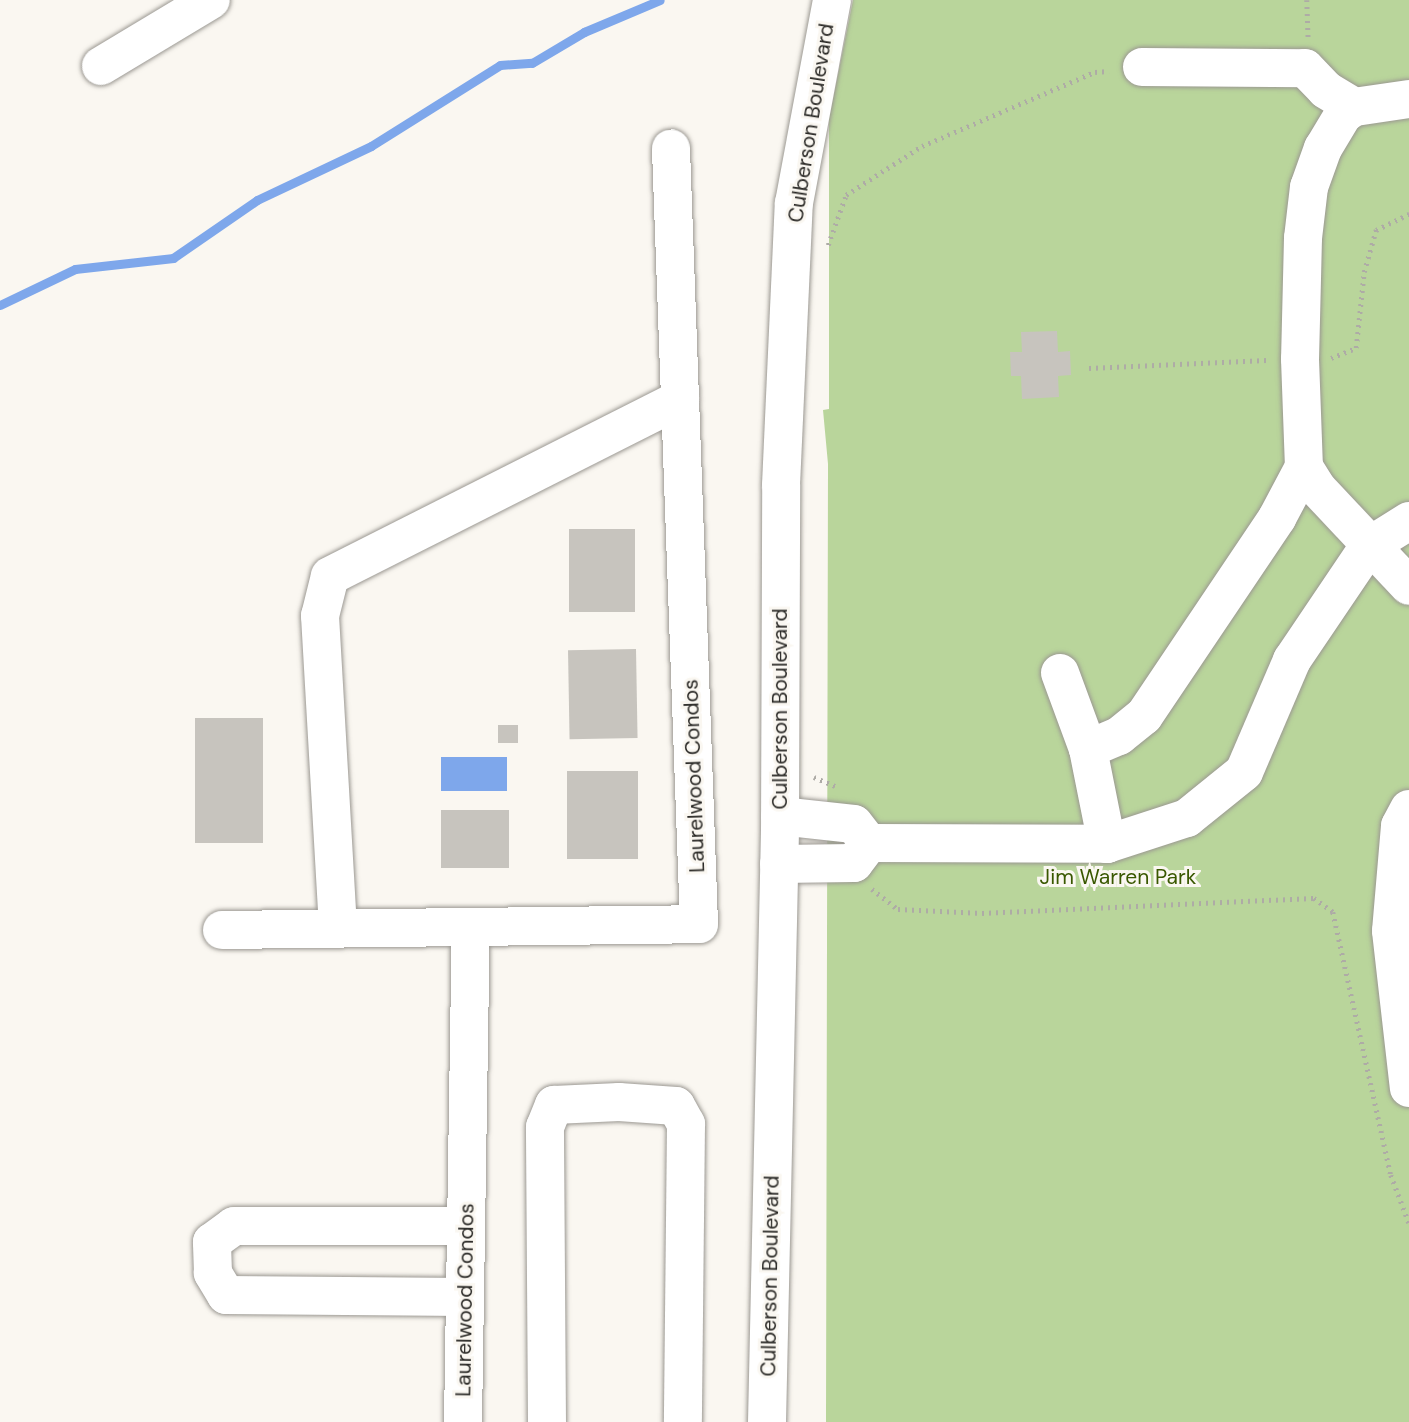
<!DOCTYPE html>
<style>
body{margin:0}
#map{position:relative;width:1409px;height:1422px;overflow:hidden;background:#faf7f1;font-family:"DM Sans",sans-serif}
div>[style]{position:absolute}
.green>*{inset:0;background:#b9d59b}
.water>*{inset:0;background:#7ea7eb;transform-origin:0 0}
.stream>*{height:9px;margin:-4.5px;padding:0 4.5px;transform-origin:4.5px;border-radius:4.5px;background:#7ea7eb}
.building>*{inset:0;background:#c7c4be;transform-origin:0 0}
.path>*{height:4.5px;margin-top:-2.25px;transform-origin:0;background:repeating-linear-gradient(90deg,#aeaba6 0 2px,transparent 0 7px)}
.roads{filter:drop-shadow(0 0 2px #9b9892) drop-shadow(0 0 2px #9b9892)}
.minor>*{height:38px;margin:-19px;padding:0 19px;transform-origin:19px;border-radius:19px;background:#fff}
span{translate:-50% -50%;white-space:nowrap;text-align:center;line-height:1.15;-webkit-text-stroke:6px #faf7f1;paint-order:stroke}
.street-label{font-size:21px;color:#292825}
.park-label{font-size:21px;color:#395800}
</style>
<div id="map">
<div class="green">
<i style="clip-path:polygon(853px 0,1409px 0,1409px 1422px,826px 1422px,828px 464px,823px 410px,829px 409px,829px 119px)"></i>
</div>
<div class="water">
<i style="left:507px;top:757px;width:34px;height:66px;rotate:90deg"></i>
</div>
<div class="stream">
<i style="left:0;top:305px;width:83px;rotate:-25.6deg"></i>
<i style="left:75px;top:269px;width:99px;rotate:-6.4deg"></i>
<i style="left:173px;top:258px;width:102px;rotate:-34.6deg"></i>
<i style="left:257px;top:200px;width:126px;rotate:-25.3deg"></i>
<i style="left:371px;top:146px;width:152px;rotate:-32.1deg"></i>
<i style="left:500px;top:65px;width:32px;rotate:-4deg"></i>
<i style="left:532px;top:63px;width:61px;rotate:-30.8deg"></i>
<i style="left:584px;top:32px;width:82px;rotate:-22.8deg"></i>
</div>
<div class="building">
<i style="clip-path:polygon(1057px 331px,1058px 352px,1070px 351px,1071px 375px,1058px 376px,1059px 397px,1022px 399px,1021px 376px,1011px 376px,1010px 352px,1022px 352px,1021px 332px)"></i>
<i style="left:569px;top:529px;width:66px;height:83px"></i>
<i style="left:636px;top:649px;width:89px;height:68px;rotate:89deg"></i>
<i style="left:195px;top:718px;width:68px;height:125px"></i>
<i style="left:498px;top:725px;width:20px;height:18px"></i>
<i style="left:567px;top:771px;width:71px;height:88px"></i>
<i style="left:441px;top:810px;width:68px;height:58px"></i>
</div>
<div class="path">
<i style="left:1307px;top:0;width:37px;rotate:88deg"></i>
<i style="left:828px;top:245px;width:53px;rotate:-70.2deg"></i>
<i style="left:846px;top:195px;width:90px;rotate:-32.8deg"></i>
<i style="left:922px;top:146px;width:188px;rotate:-23.2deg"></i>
<i style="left:1095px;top:72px;width:14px;rotate:-4deg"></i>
<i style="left:1331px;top:358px;width:27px;rotate:-22deg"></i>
<i style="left:1356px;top:348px;width:76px;rotate:-84deg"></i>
<i style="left:1364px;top:272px;width:44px;rotate:-74.1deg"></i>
<i style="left:1376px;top:230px;width:37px;rotate:-26deg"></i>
<i style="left:1089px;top:368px;width:178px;rotate:-2.6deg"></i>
<i style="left:814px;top:777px;width:23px;rotate:23deg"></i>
<i style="left:872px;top:889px;width:33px;rotate:38deg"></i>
<i style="left:898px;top:909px;width:84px;rotate:2.7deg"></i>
<i style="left:982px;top:913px;width:332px;rotate:-2.6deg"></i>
<i style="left:1314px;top:898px;width:24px;rotate:36deg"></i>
<i style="left:1333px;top:912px;width:269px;rotate:77.6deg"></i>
<i style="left:1391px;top:1175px;width:51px;rotate:69.4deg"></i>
</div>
<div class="roads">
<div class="minor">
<i style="left:101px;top:66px;width:128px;rotate:-31deg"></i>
<i style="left:1142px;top:67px;width:163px;rotate:0.4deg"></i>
<i style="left:1305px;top:68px;width:30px;rotate:46deg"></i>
<i style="left:1326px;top:90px;width:33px;rotate:31deg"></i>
<i style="left:1409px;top:99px;width:56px;rotate:171.7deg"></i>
<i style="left:1354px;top:107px;width:14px;rotate:144deg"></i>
<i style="left:1343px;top:115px;width:39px;rotate:121deg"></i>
<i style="left:1323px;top:148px;width:41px;rotate:109.7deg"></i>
<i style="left:1309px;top:187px;width:51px;rotate:96.7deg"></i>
<i style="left:1303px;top:238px;width:121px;rotate:91.4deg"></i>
<i style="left:1300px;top:359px;width:108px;rotate:87.9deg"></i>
<i style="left:1304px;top:467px;width:25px;rotate:58deg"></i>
<i style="left:1317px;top:488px;width:134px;rotate:46.8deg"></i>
<i style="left:1060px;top:673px;width:81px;rotate:69.8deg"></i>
<i style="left:1088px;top:749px;width:97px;rotate:78.7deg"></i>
<i style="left:1088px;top:749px;width:34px;rotate:-23deg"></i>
<i style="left:1119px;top:736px;width:32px;rotate:-39deg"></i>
<i style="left:1144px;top:716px;width:239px;rotate:-56.1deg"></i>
<i style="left:1277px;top:518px;width:58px;rotate:-62.1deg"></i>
<i style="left:1409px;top:809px;width:19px;rotate:118deg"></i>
<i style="left:1400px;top:826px;width:105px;rotate:94.9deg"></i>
<i style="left:1391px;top:931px;width:158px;rotate:83.5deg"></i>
<i style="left:780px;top:816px;width:74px;rotate:6.2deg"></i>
<i style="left:854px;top:824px;width:24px;rotate:52deg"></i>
<i style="left:869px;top:843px;width:238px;rotate:0.2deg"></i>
<i style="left:1107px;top:844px;width:84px;rotate:-18deg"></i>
<i style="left:1187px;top:818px;width:73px;rotate:-38.9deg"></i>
<i style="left:1244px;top:772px;width:122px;rotate:-66.8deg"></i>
<i style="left:1292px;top:660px;width:138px;rotate:-56deg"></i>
<i style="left:1369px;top:546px;width:47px;rotate:-32deg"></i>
<i style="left:779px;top:864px;width:75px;rotate:-0.8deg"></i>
<i style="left:854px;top:863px;width:25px;rotate:-53deg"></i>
<i style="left:338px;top:928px;width:313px;rotate:-93.3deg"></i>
<i style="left:320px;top:616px;width:41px;rotate:-76deg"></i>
<i style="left:330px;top:576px;width:392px;rotate:-26.8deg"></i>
<i style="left:222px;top:930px;width:477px;rotate:-0.7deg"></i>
<i style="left:699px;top:924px;width:776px;rotate:-92.07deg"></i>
<i style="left:465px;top:1297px;width:239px;rotate:-179.5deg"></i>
<i style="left:226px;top:1295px;width:26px;rotate:-121deg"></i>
<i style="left:213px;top:1273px;width:31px;rotate:-92deg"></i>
<i style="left:212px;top:1242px;width:27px;rotate:-36deg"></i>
<i style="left:234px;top:1226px;width:232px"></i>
<i style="left:463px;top:1422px;width:495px;rotate:-89.1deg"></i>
<i style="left:547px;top:1422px;width:295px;rotate:-90.4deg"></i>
<i style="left:545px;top:1127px;width:24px;rotate:-68deg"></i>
<i style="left:554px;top:1105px;width:65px;rotate:-2.6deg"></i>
<i style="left:619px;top:1102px;width:57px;rotate:4deg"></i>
<i style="left:676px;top:1106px;width:21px;rotate:61deg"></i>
<i style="left:686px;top:1124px;width:298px;rotate:90.6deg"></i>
<i style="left:767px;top:1422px;width:592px;rotate:-88.74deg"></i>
<i style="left:780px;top:830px;width:345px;rotate:-89.8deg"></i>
<i style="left:781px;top:485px;width:282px;rotate:-87.4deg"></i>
<i style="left:794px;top:203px;width:207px;rotate:-79.4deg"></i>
</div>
</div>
<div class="street-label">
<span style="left:811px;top:123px;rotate:-81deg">Culberson Boulevard</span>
<span style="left:780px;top:709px;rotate:-90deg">Culberson Boulevard</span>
<span style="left:694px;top:776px;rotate:-92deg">Laurelwood Condos</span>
<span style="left:770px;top:1276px;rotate:-89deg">Culberson Boulevard</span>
<span style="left:465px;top:1300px;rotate:-89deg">Laurelwood Condos</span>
</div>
<div class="park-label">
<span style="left:1118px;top:877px">Jim Warren Park</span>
</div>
</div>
